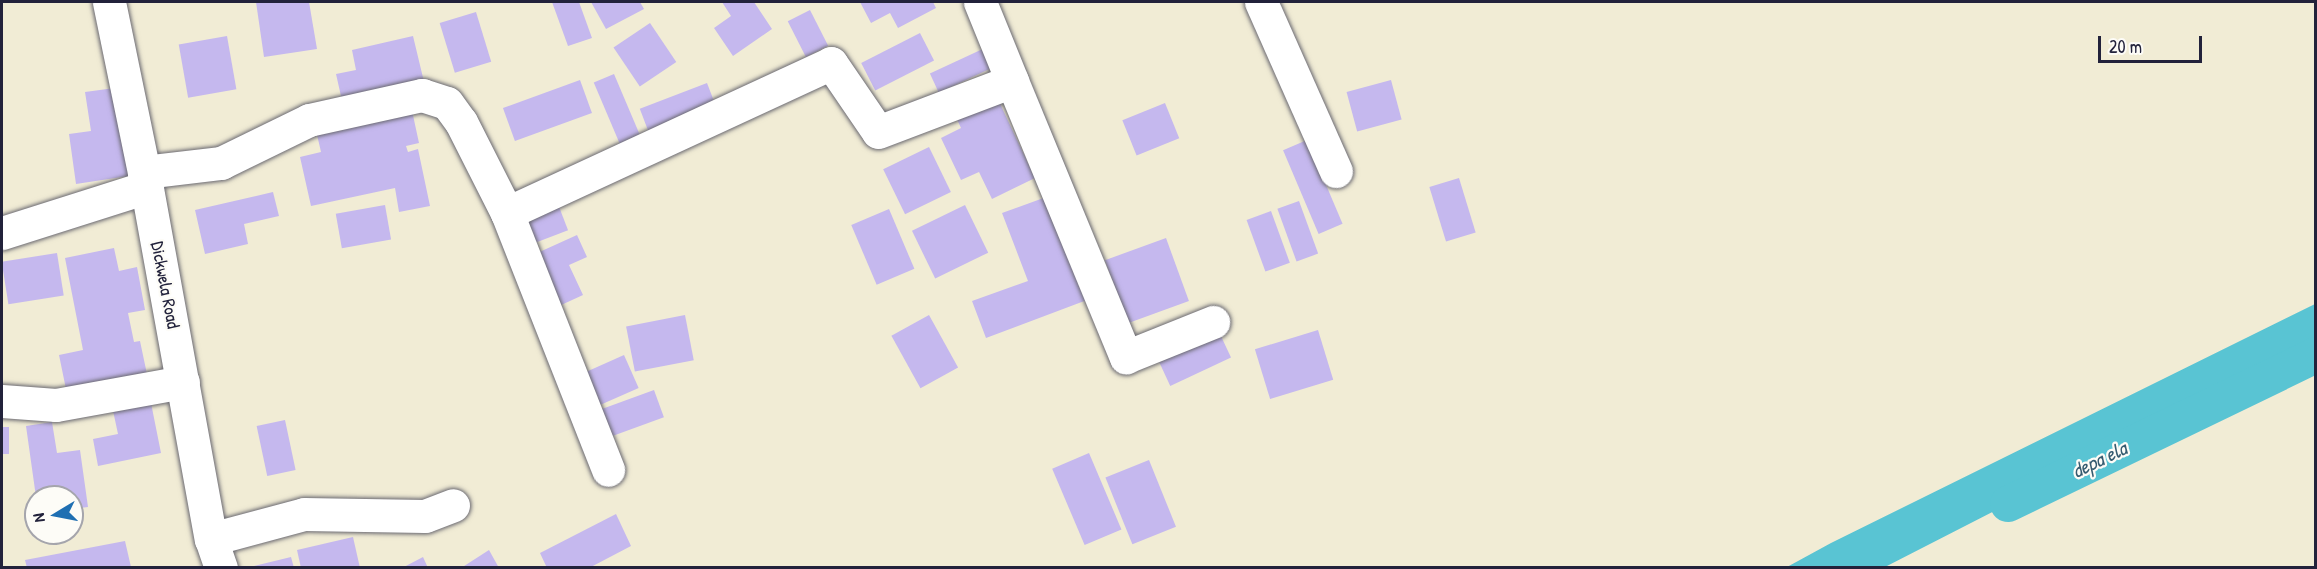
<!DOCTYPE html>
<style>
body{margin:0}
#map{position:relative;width:2317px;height:569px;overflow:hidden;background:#f1ecd5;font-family:"Patrick Hand",sans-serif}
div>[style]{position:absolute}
.water>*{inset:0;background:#59c4d3}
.canal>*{height:36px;margin:-18px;padding:0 18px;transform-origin:18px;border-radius:18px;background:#59c4d3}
.building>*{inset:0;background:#c5b8ee;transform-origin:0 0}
.roads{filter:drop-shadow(0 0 2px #6a6971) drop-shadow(0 0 2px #6a6971)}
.minor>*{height:33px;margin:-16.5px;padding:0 16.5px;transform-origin:16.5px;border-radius:16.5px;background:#fff}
span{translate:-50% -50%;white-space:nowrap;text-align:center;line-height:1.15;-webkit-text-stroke:4.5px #fdfcf7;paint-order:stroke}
.street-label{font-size:18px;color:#22223b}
.water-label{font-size:20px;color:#355b70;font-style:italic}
.frame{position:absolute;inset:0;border:3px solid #22223b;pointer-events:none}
.north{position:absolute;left:24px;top:485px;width:60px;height:60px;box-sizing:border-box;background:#fdfcf7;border:2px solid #a5a5ac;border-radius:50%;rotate:260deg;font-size:16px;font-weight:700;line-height:24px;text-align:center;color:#22223b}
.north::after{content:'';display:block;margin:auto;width:21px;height:27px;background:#1f6fb2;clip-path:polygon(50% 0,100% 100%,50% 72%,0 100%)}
.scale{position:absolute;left:2098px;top:36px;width:104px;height:27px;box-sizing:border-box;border:3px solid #22223b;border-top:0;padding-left:8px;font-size:18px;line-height:21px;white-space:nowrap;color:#22223b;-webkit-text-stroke:4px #fdfcf7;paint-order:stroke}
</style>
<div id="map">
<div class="water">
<i style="clip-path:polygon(2315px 304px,2315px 354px,2131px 441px,1885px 567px,1787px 567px,1831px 543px)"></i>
</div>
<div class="canal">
<i style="left:2008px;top:504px;width:342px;rotate:-25.8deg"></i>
</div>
<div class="building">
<i style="clip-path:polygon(256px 2px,309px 2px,317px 49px,264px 57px)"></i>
<i style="clip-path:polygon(552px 2px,579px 2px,592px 38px,568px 46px)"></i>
<i style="clip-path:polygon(591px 2px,640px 2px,644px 9px,606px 29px)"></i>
<i style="clip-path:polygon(722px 2px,754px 2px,772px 29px,733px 56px,714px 28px,731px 16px)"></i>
<i style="clip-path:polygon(860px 2px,933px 2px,936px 8px,898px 28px,890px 13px,871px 23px)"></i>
<i style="left:810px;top:10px;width:40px;height:25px;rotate:63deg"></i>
<i style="left:476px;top:12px;width:52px;height:38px;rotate:73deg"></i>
<i style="left:650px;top:23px;width:47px;height:44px;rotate:56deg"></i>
<i style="left:920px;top:33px;width:31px;height:66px;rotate:63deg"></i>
<i style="left:227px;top:36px;width:54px;height:49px;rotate:80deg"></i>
<i style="clip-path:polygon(413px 36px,425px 86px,343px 105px,336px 74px,356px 70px,352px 50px)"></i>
<i style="left:987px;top:47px;width:21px;height:63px;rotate:65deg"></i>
<i style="left:614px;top:74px;width:69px;height:22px;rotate:67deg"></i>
<i style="left:580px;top:80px;width:35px;height:82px;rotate:70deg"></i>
<i style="left:1391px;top:80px;width:41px;height:46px;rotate:75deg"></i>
<i style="left:707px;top:83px;width:25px;height:72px;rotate:69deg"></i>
<i style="clip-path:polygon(122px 87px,135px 175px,76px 184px,69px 134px,91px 131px,85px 92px)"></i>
<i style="clip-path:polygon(995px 93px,1035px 178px,992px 199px,979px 172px,961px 180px,941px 138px,961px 128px,954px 113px)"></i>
<i style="left:1165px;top:103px;width:38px;height:46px;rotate:68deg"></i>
<i style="clip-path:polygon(411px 106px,419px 143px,406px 146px,408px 152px,418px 149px,430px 206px,399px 212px,395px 188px,311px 206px,300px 157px,321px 152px,315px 126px)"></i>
<i style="left:1307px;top:140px;width:91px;height:26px;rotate:67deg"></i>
<i style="left:929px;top:147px;width:50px;height:51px;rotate:64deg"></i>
<i style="left:1459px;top:178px;width:57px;height:31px;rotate:73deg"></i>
<i style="clip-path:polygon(273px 192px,279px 216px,244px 224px,248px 244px,205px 254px,195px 210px)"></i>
<i style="clip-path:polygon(1049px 196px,1087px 300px,986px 338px,972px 301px,1028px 281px,1002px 213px)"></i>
<i style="left:1299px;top:201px;width:56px;height:23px;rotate:70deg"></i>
<i style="left:558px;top:204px;width:28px;height:35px;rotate:69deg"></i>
<i style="left:385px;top:205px;width:35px;height:50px;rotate:80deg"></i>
<i style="left:965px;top:205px;width:53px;height:59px;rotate:64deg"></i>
<i style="left:889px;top:209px;width:65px;height:41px;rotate:67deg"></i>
<i style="left:1271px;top:211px;width:55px;height:26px;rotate:70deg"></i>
<i style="clip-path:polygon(577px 235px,587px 257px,569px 265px,583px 295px,559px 306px,535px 254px)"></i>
<i style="left:1166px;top:238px;width:67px;height:65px;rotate:70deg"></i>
<i style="clip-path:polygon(114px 248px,119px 271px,137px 267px,145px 310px,128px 313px,134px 342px,140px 341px,148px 379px,67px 394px,59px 355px,83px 350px,65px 258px)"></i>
<i style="left:57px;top:253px;width:43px;height:56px;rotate:81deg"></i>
<i style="left:685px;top:315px;width:46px;height:60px;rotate:79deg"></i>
<i style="left:929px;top:315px;width:60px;height:43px;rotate:61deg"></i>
<i style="left:1318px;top:330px;width:52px;height:66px;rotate:73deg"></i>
<i style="left:1220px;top:334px;width:26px;height:67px;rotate:65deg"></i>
<i style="left:624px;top:355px;width:36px;height:46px;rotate:66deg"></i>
<i style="left:654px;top:390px;width:29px;height:62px;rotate:70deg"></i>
<i style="clip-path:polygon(150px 398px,161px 453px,98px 466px,93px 439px,118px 434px,112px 406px)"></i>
<i style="left:285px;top:420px;width:51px;height:29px;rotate:78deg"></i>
<i style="clip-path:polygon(52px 422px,57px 453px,80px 450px,88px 507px,72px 509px,72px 497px,36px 497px,26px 426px)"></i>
<i style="left:2px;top:427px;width:7px;height:27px"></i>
<i style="left:1089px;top:453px;width:83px;height:40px;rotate:67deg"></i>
<i style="left:1149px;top:460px;width:72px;height:47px;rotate:68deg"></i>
<i style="clip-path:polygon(616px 514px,631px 546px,589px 568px,547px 568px,540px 553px)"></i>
<i style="clip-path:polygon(353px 537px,360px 568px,301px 568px,297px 550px)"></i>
<i style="clip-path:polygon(125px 541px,131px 567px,27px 568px,25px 560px)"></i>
<i style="clip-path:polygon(489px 550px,499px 568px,461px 568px)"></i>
<i style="clip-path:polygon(291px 557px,294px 568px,250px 568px,250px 567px)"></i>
<i style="clip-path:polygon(423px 557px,428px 568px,402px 568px)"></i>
</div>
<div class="roads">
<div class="minor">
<i style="left:109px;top:2px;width:174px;rotate:78.4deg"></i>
<i style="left:144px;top:172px;width:373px;rotate:79.7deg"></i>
<i style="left:211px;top:539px;width:31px;rotate:71deg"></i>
<i style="left:980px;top:2px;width:85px;rotate:67.9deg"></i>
<i style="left:1261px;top:2px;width:185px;rotate:66.1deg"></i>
<i style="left:144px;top:172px;width:78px;rotate:-6.7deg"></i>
<i style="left:221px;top:163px;width:98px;rotate:-26deg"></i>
<i style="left:309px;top:120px;width:116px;rotate:-12.5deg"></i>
<i style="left:422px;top:95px;width:26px;rotate:18deg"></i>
<i style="left:447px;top:103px;width:24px;rotate:54deg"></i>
<i style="left:461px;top:122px;width:102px;rotate:63.2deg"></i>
<i style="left:507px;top:213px;width:276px;rotate:68.5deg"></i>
<i style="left:507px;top:213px;width:357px;rotate:-24.8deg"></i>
<i style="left:831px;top:63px;width:83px;rotate:55.7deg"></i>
<i style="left:878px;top:132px;width:143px;rotate:-20.8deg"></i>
<i style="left:1012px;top:81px;width:299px;rotate:67.6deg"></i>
<i style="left:1126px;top:357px;width:94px;rotate:-21.9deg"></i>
<i style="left:2px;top:233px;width:152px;rotate:-17.6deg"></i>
<i style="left:2px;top:401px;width:54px;rotate:4.2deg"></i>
<i style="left:56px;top:405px;width:129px;rotate:-10.3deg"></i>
<i style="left:211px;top:539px;width:96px;rotate:-15deg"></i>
<i style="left:304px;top:514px;width:121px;rotate:0.9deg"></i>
<i style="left:425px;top:516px;width:30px;rotate:-21deg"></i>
</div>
</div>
<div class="street-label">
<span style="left:165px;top:285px;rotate:79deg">Dickwela Road</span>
</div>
<div class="water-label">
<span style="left:2099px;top:459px;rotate:-26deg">depa ela</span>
</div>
<div class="frame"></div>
<div class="north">N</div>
<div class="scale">20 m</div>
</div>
